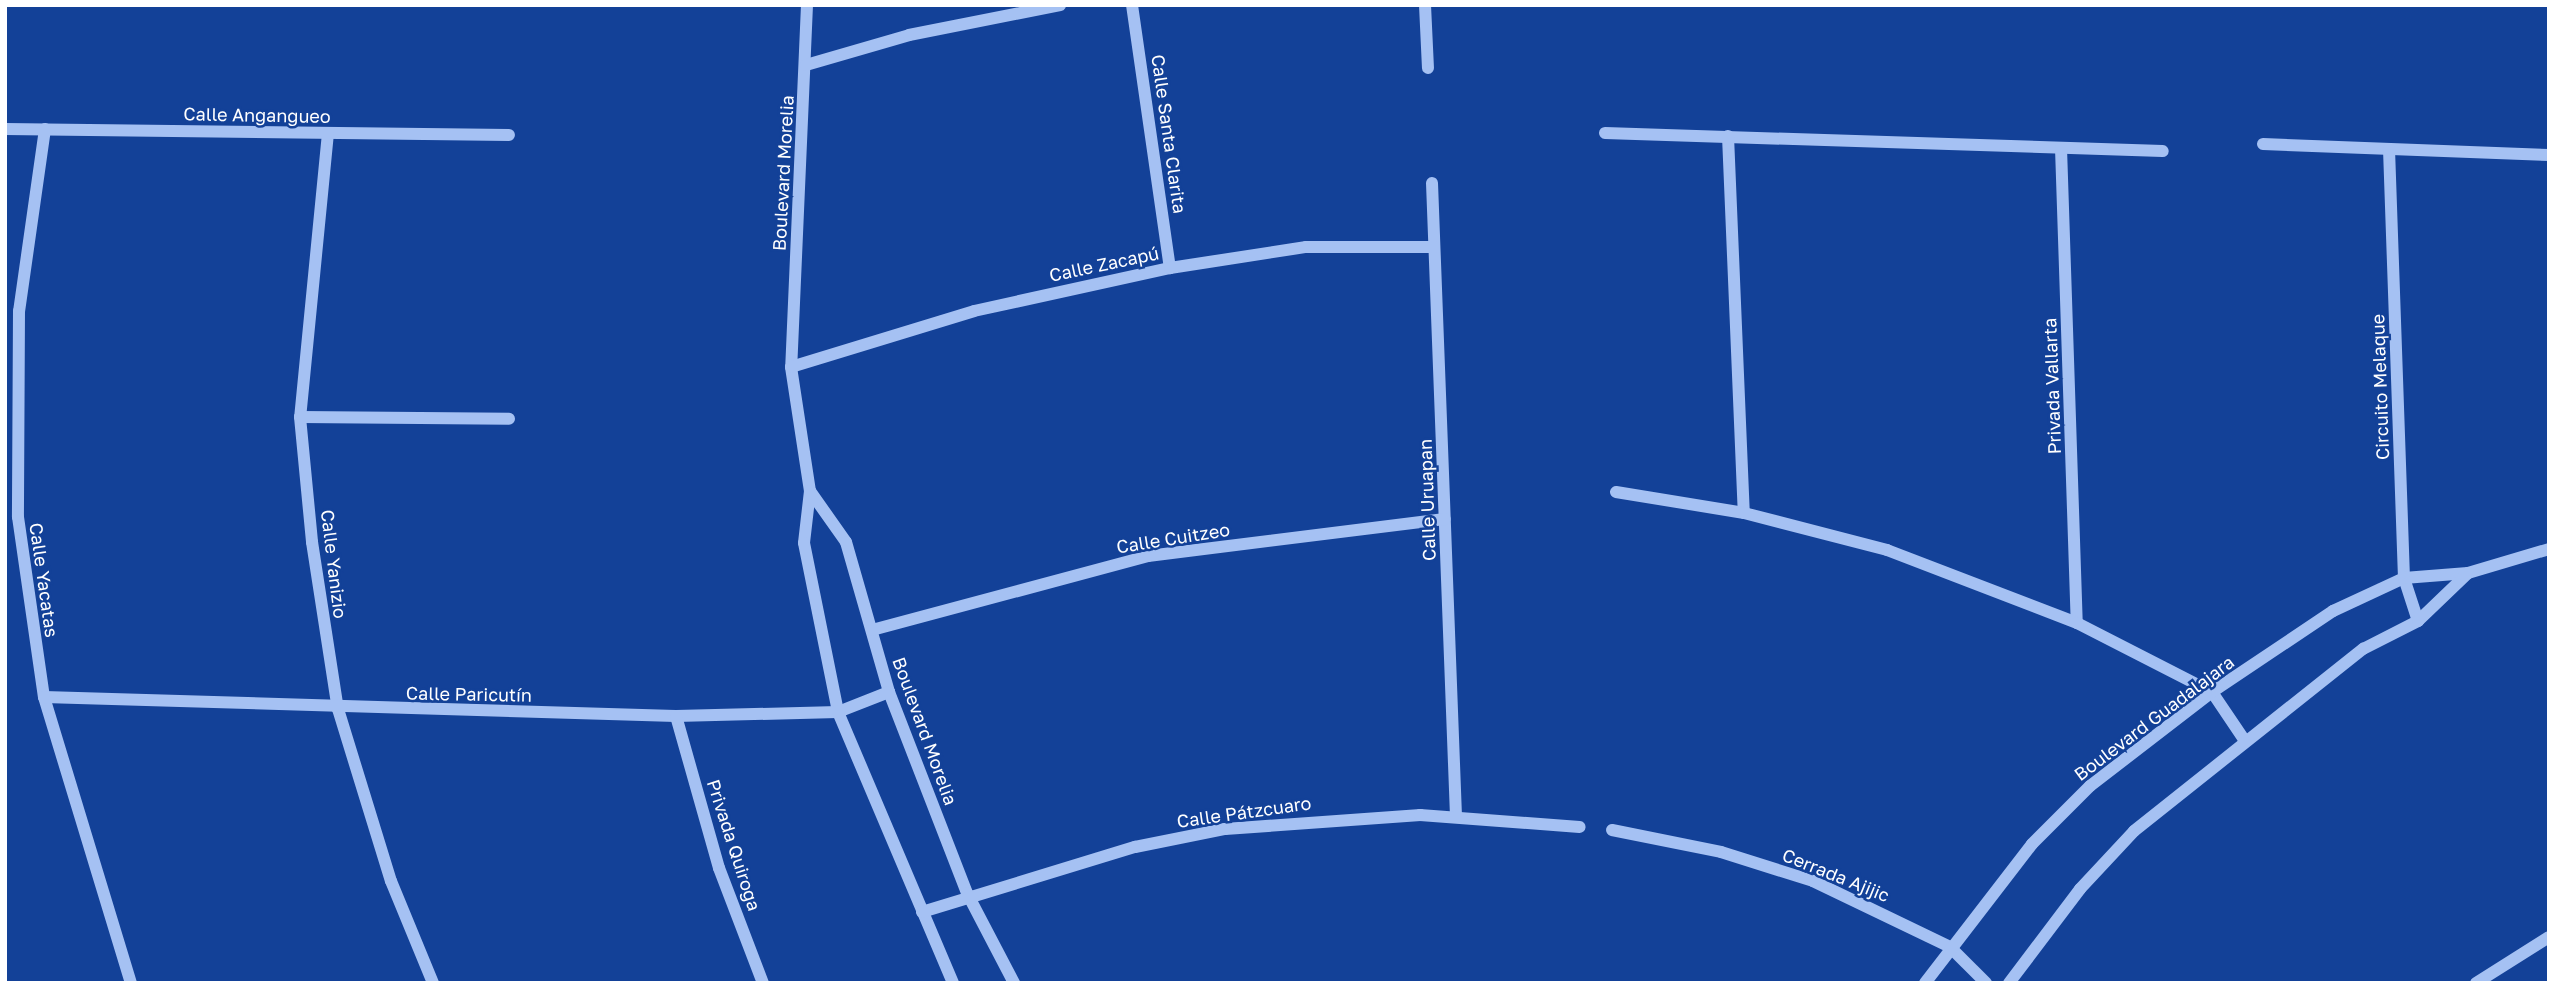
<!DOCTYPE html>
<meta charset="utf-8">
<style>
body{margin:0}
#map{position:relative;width:2554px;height:988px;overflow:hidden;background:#134198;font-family:"Golos Text",sans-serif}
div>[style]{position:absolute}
.minor>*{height:12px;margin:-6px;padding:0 6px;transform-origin:6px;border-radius:6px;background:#a5c1f3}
span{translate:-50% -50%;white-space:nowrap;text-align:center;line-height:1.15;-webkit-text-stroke:5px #134198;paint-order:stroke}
.street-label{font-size:18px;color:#fff}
.frame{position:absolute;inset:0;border:7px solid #fff;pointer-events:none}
</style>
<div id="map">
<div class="minor">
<i style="left:807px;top:5px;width:362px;rotate:92.5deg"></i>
<i style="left:791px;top:367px;width:125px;rotate:81.3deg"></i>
<i style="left:810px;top:491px;width:52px;rotate:96.6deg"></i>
<i style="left:804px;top:543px;width:172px;rotate:78.6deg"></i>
<i style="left:838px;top:712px;width:294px;rotate:67deg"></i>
<i style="left:1132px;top:5px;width:266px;rotate:81.8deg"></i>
<i style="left:1425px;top:5px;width:63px;rotate:87.3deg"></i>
<i style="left:806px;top:65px;width:107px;rotate:-16.2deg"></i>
<i style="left:909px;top:35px;width:154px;rotate:-11.2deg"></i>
<i style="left:5px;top:129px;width:504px;rotate:0.68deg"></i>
<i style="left:45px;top:129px;width:184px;rotate:98.1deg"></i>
<i style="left:19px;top:311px;width:206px;rotate:90.3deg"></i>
<i style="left:18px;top:517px;width:182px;rotate:81.8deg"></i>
<i style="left:44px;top:697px;width:299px;rotate:73.1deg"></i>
<i style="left:328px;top:133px;width:285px;rotate:95.6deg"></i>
<i style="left:300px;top:417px;width:126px;rotate:84.5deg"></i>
<i style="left:312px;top:542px;width:169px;rotate:81.2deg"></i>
<i style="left:338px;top:709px;width:180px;rotate:72.9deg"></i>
<i style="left:391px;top:881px;width:110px;rotate:67.6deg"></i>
<i style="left:1605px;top:133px;width:558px;rotate:1.85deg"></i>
<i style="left:1728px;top:136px;width:377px;rotate:87.6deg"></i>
<i style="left:2263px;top:144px;width:286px;rotate:2.2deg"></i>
<i style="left:2061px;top:148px;width:475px;rotate:88.1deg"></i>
<i style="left:2389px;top:149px;width:429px;rotate:88deg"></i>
<i style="left:2404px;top:578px;width:45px;rotate:72deg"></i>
<i style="left:1432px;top:183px;width:633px;rotate:87.83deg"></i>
<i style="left:791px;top:367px;width:191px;rotate:-17deg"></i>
<i style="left:974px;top:311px;width:201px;rotate:-12.4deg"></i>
<i style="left:1170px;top:268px;width:138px;rotate:-8.8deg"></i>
<i style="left:1306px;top:247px;width:128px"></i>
<i style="left:300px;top:417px;width:209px;rotate:0.5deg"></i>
<i style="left:810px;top:491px;width:62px;rotate:54.8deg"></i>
<i style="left:846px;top:542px;width:156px;rotate:74deg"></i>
<i style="left:889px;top:692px;width:216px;rotate:68.8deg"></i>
<i style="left:967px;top:893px;width:102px;rotate:62.4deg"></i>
<i style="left:1616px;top:492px;width:130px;rotate:9.3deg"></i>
<i style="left:1744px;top:513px;width:148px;rotate:14.5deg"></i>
<i style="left:1887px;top:550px;width:204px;rotate:21deg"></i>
<i style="left:2077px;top:623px;width:152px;rotate:27.1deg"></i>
<i style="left:2212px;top:692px;width:55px;rotate:56deg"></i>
<i style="left:872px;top:630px;width:286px;rotate:-15deg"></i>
<i style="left:1148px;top:556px;width:299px;rotate:-7.1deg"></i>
<i style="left:44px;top:697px;width:632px;rotate:1.72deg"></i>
<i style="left:676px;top:716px;width:162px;rotate:-1.4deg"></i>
<i style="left:838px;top:712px;width:55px;rotate:-21.4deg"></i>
<i style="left:676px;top:716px;width:158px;rotate:74.2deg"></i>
<i style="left:719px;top:868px;width:123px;rotate:69.1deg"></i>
<i style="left:1612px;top:830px;width:111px;rotate:11.4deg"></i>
<i style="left:1721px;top:852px;width:96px;rotate:17.5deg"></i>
<i style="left:1813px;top:881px;width:152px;rotate:25.7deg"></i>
<i style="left:1950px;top:947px;width:51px;rotate:45deg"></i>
<i style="left:922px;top:912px;width:223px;rotate:-17deg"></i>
<i style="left:1135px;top:847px;width:92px;rotate:-11.3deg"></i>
<i style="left:1225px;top:829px;width:196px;rotate:-4.1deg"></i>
<i style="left:1420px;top:815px;width:160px;rotate:4.3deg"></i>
<i style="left:1925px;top:983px;width:175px;rotate:-52.4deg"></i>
<i style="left:2032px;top:844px;width:82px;rotate:-45deg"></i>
<i style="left:2090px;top:786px;width:154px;rotate:-37.6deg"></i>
<i style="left:2212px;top:692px;width:146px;rotate:-33.8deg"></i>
<i style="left:2333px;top:611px;width:78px;rotate:-24.9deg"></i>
<i style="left:2404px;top:578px;width:64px;rotate:-4.5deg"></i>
<i style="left:2468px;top:573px;width:84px;rotate:-16.5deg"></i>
<i style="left:2009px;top:983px;width:118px;rotate:-52.9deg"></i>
<i style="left:2080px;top:889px;width:79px;rotate:-47deg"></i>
<i style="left:2134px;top:831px;width:293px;rotate:-38.5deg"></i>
<i style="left:2363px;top:649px;width:62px;rotate:-27deg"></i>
<i style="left:2418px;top:621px;width:69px;rotate:-43.8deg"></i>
<i style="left:2476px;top:983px;width:86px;rotate:-32.2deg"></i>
</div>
<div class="street-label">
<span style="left:257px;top:115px;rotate:1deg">Calle Angangueo</span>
<span style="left:1169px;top:134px;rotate:82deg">Calle Santa Clarita</span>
<span style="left:783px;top:173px;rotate:-87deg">Boulevard Morelia</span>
<span style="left:1104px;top:264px;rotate:-12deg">Calle Zacapú</span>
<span style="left:2052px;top:386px;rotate:-92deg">Privada Vallarta</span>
<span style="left:2380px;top:387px;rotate:-92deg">Circuito Melaque</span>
<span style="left:1427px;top:500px;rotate:-92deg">Calle Uruapan</span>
<span style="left:1173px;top:538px;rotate:-9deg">Calle Cuitzeo</span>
<span style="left:334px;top:564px;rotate:83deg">Calle Yanizio</span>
<span style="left:44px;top:580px;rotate:82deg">Calle Yacatas</span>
<span style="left:469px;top:694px;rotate:1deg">Calle Paricutín</span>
<span style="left:2154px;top:718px;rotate:-37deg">Boulevard Guadalajara</span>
<span style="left:925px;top:731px;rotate:70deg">Boulevard Morelia</span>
<span style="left:1244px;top:812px;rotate:-8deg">Calle Pátzcuaro</span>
<span style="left:734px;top:845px;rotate:72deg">Privada Quiroga</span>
<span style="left:1836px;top:875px;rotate:22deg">Cerrada Ajijic</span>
</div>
<div class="frame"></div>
</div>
